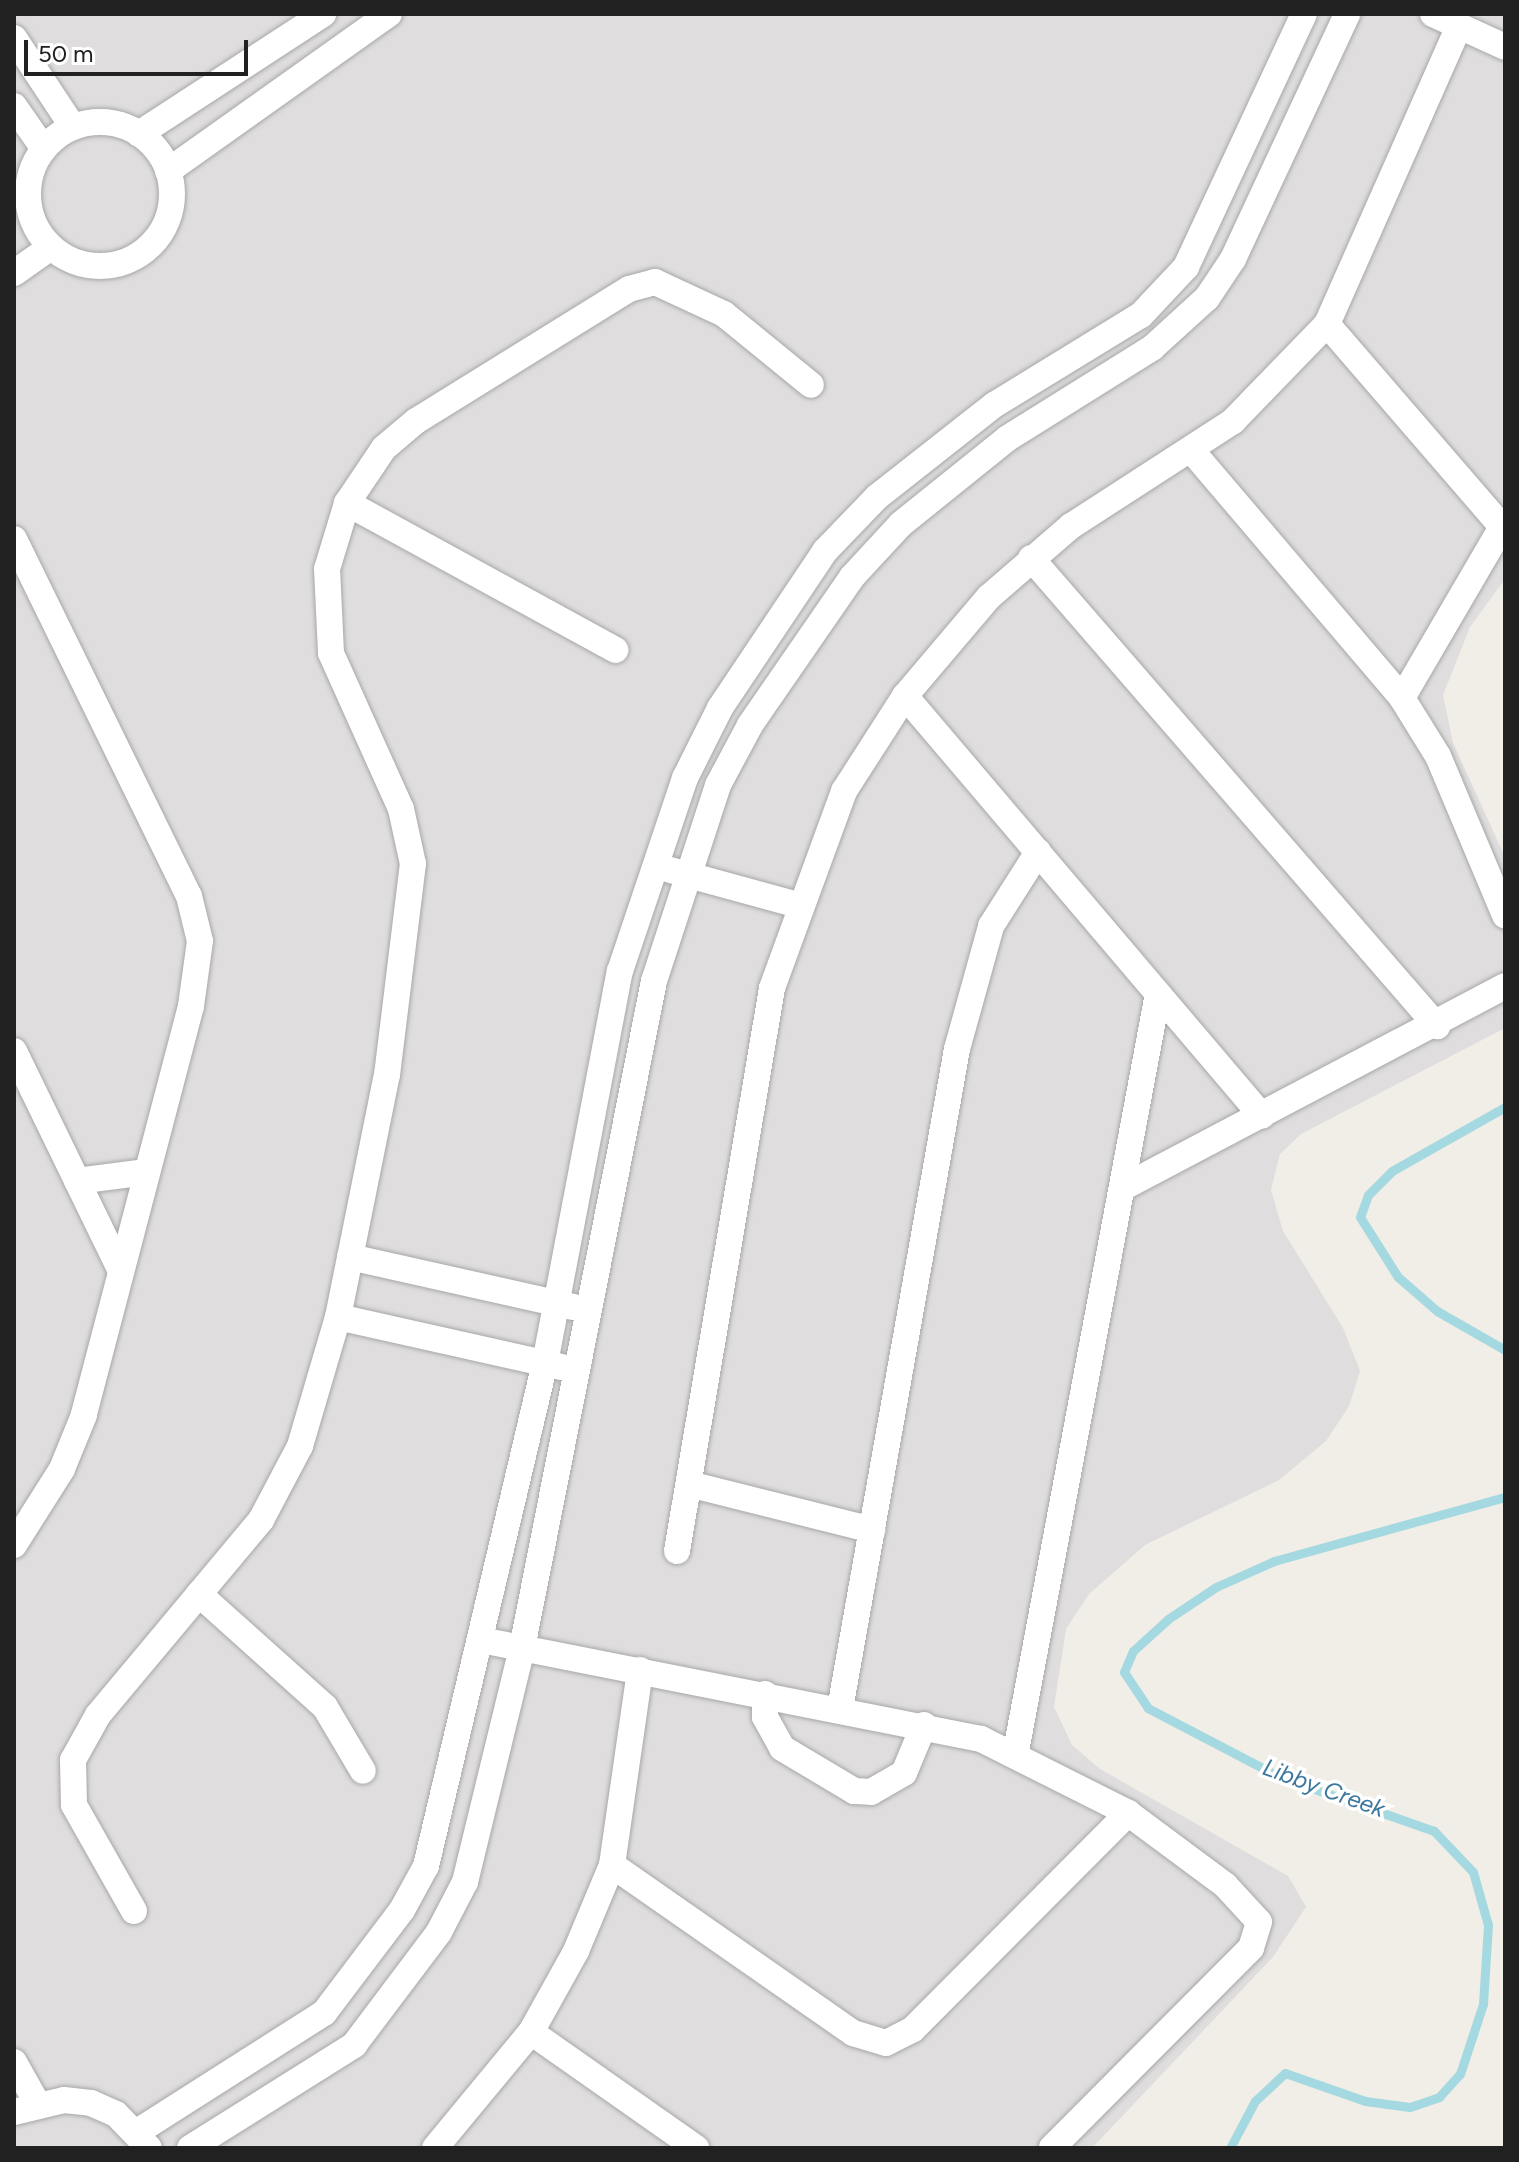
<!DOCTYPE html>
<style>
body{margin:0}
#map{position:relative;width:1519px;height:2162px;overflow:hidden;background:#f1ede7;font-family:Figtree,sans-serif}
div>[style]{position:absolute}
.residential>*{inset:0;background:#dfddde}
.stream>*{height:9px;margin:-4.5px;padding:0 4.5px;transform-origin:4.5px;border-radius:4.5px;background:#a5d9e1}
.roads{filter:drop-shadow(0 0 2px #a8a8a8) drop-shadow(0 0 2px #a8a8a8)}
.street>*{height:26px;margin:-13px;padding:0 13px;transform-origin:13px;border-radius:13px;background:#fff}
.street>.ring{margin:-13px;padding:0;box-sizing:content-box;background:none;border:26px solid #fff;border-radius:50%}
span{translate:-50% -50%;white-space:nowrap;text-align:center;line-height:1.15;-webkit-text-stroke:7px #fff;paint-order:stroke}
.water-label{font-size:24px;color:#3e789e;font-style:italic}
.frame{position:absolute;inset:0;border:16px solid #212121;pointer-events:none}
.scale{position:absolute;left:24px;top:40px;width:224px;height:36px;box-sizing:border-box;border:4px solid #212121;border-top:0;padding-left:10px;font-size:24px;line-height:28px;white-space:nowrap;color:#212121;-webkit-text-stroke:6px #fff;paint-order:stroke}
</style>
<div id="map">
<div class="residential">
<i style="clip-path:polygon(14px 14px,1505px 14px,1505px 579px,1470px 627px,1443px 695px,1453px 743px,1505px 857px,1505px 1028px,1301px 1134px,1280px 1154px,1271px 1190px,1283px 1231px,1343px 1328px,1360px 1371px,1349px 1406px,1326px 1441px,1279px 1480px,1145px 1545px,1089px 1594px,1066px 1629px,1054px 1707px,1072px 1745px,1100px 1769px,1288px 1876px,1306px 1907px,1273px 1957px,1092px 2148px,14px 2148px)"></i>
</div>
<div class="stream">
<i style="left:1505px;top:1107px;width:130px;rotate:150.5deg"></i>
<i style="left:1392px;top:1171px;width:34px;rotate:135deg"></i>
<i style="left:1368px;top:1195px;width:23px;rotate:110deg"></i>
<i style="left:1360px;top:1217px;width:71px;rotate:57.7deg"></i>
<i style="left:1398px;top:1277px;width:52px;rotate:41.1deg"></i>
<i style="left:1437px;top:1311px;width:78px;rotate:29.8deg"></i>
<i style="left:1230px;top:2148px;width:53px;rotate:-62deg"></i>
<i style="left:1255px;top:2101px;width:41px;rotate:-43deg"></i>
<i style="left:1285px;top:2073px;width:85px;rotate:19.3deg"></i>
<i style="left:1365px;top:2101px;width:45px;rotate:7.6deg"></i>
<i style="left:1410px;top:2107px;width:31px;rotate:-19deg"></i>
<i style="left:1439px;top:2097px;width:31px;rotate:-48deg"></i>
<i style="left:1460px;top:2074px;width:74px;rotate:-71.8deg"></i>
<i style="left:1483px;top:2004px;width:79px;rotate:-86.4deg"></i>
<i style="left:1488px;top:1925px;width:55px;rotate:-105.8deg"></i>
<i style="left:1473px;top:1872px;width:57px;rotate:-133.6deg"></i>
<i style="left:1434px;top:1831px;width:165px;rotate:-160.6deg"></i>
<i style="left:1278px;top:1776px;width:147px;rotate:-152.4deg"></i>
<i style="left:1148px;top:1708px;width:43px;rotate:-123.7deg"></i>
<i style="left:1124px;top:1672px;width:23px;rotate:-67deg"></i>
<i style="left:1133px;top:1651px;width:47px;rotate:-42.4deg"></i>
<i style="left:1168px;top:1619px;width:58px;rotate:-33.7deg"></i>
<i style="left:1216px;top:1587px;width:64px;rotate:-24.1deg"></i>
<i style="left:1274px;top:1561px;width:240px;rotate:-15.5deg"></i>
</div>
<div class="roads">
<div class="street">
<i style="left:1433px;top:14px;width:79px;rotate:24.6deg"></i>
<i style="left:14px;top:38px;width:107px;rotate:56.5deg"></i>
<i style="left:14px;top:106px;width:52px;rotate:55.1deg"></i>
<i class="ring" style="left:28px;top:122px;width:118px;height:118px"></i>
<i style="left:139px;top:134px;width:220px;rotate:-33.1deg"></i>
<i style="left:168px;top:171px;width:271px;rotate:-35.4deg"></i>
<i style="left:14px;top:273px;width:45px;rotate:-35.1deg"></i>
<i style="left:1327px;top:324px;width:268px;rotate:49.2deg"></i>
<i style="left:1192px;top:451px;width:324px;rotate:49.6deg"></i>
<i style="left:1402px;top:698px;width:68px;rotate:58.2deg"></i>
<i style="left:1438px;top:756px;width:173px;rotate:67.2deg"></i>
<i style="left:347px;top:503px;width:306px;rotate:28.7deg"></i>
<i style="left:14px;top:539px;width:398px;rotate:63.9deg"></i>
<i style="left:189px;top:896px;width:46px;rotate:76.3deg"></i>
<i style="left:200px;top:941px;width:66px;rotate:97.9deg"></i>
<i style="left:191px;top:1006px;width:423px;rotate:104.7deg"></i>
<i style="left:84px;top:1415px;width:58px;rotate:112.2deg"></i>
<i style="left:62px;top:1469px;width:90px;rotate:122.3deg"></i>
<i style="left:1031px;top:558px;width:620px;rotate:49.06deg"></i>
<i style="left:905px;top:696px;width:551px;rotate:49.64deg"></i>
<i style="left:1402px;top:698px;width:198px;rotate:-59.7deg"></i>
<i style="left:670px;top:870px;width:133px;rotate:15.3deg"></i>
<i style="left:14px;top:1051px;width:242px;rotate:64.1deg"></i>
<i style="left:77px;top:1181px;width:70px;rotate:-7.4deg"></i>
<i style="left:1122px;top:1188px;width:433px;rotate:-27.8deg"></i>
<i style="left:350px;top:1257px;width:229px;rotate:12.6deg"></i>
<i style="left:338px;top:1317px;width:229px;rotate:12.6deg"></i>
<i style="left:689px;top:1484px;width:189px;rotate:14.1deg"></i>
<i style="left:677px;top:1551px;width:571px;rotate:-80.42deg"></i>
<i style="left:772px;top:988px;width:210px;rotate:-69.9deg"></i>
<i style="left:844px;top:791px;width:113px;rotate:-57.3deg"></i>
<i style="left:905px;top:696px;width:130px;rotate:-49.7deg"></i>
<i style="left:989px;top:597px;width:108px;rotate:-40.9deg"></i>
<i style="left:1071px;top:526px;width:193px;rotate:-32.9deg"></i>
<i style="left:1233px;top:421px;width:135px;rotate:-45.9deg"></i>
<i style="left:1327px;top:324px;width:326px;rotate:-66.1deg"></i>
<i style="left:199px;top:1594px;width:169px;rotate:41.9deg"></i>
<i style="left:325px;top:1707px;width:74px;rotate:59.3deg"></i>
<i style="left:481px;top:1640px;width:510px;rotate:11.2deg"></i>
<i style="left:981px;top:1739px;width:165px;rotate:26.7deg"></i>
<i style="left:1128px;top:1813px;width:121px;rotate:36.6deg"></i>
<i style="left:1225px;top:1885px;width:50px;rotate:47.4deg"></i>
<i style="left:1259px;top:1922px;width:27px;rotate:107deg"></i>
<i style="left:1251px;top:1948px;width:282px;rotate:134.9deg"></i>
<i style="left:765px;top:1694px;width:23px;rotate:90deg"></i>
<i style="left:765px;top:1717px;width:35px;rotate:61deg"></i>
<i style="left:782px;top:1748px;width:84px;rotate:30.8deg"></i>
<i style="left:854px;top:1791px;width:17px;rotate:3deg"></i>
<i style="left:871px;top:1792px;width:38px;rotate:-30deg"></i>
<i style="left:904px;top:1773px;width:52px;rotate:-67.4deg"></i>
<i style="left:840px;top:1709px;width:670px;rotate:-79.95deg"></i>
<i style="left:957px;top:1049px;width:128px;rotate:-74.5deg"></i>
<i style="left:991px;top:926px;width:88px;rotate:-57.6deg"></i>
<i style="left:1016px;top:1751px;width:770px;rotate:-79.38deg"></i>
<i style="left:612px;top:1865px;width:294px;rotate:34.9deg"></i>
<i style="left:853px;top:2033px;width:34px;rotate:17deg"></i>
<i style="left:886px;top:2043px;width:30px;rotate:-27deg"></i>
<i style="left:913px;top:2029px;width:305px;rotate:-45.1deg"></i>
<i style="left:134px;top:1911px;width:122px;rotate:-119.5deg"></i>
<i style="left:74px;top:1805px;width:45px;rotate:-91.3deg"></i>
<i style="left:73px;top:1760px;width:51px;rotate:-60.9deg"></i>
<i style="left:98px;top:1715px;width:254px;rotate:-50.1deg"></i>
<i style="left:261px;top:1520px;width:84px;rotate:-62.2deg"></i>
<i style="left:300px;top:1446px;width:134px;rotate:-73.6deg"></i>
<i style="left:338px;top:1317px;width:247px;rotate:-78.6deg"></i>
<i style="left:387px;top:1075px;width:213px;rotate:-83deg"></i>
<i style="left:413px;top:864px;width:56px;rotate:-102.3deg"></i>
<i style="left:401px;top:809px;width:171px;rotate:-114.2deg"></i>
<i style="left:331px;top:653px;width:84px;rotate:-92.7deg"></i>
<i style="left:327px;top:569px;width:69px;rotate:-73.1deg"></i>
<i style="left:347px;top:503px;width:66px;rotate:-56.1deg"></i>
<i style="left:384px;top:448px;width:42px;rotate:-40.2deg"></i>
<i style="left:416px;top:421px;width:251px;rotate:-31.8deg"></i>
<i style="left:629px;top:289px;width:27px;rotate:-15deg"></i>
<i style="left:655px;top:282px;width:76px;rotate:24.9deg"></i>
<i style="left:724px;top:314px;width:112px;rotate:39.2deg"></i>
<i style="left:531px;top:2032px;width:202px;rotate:35.1deg"></i>
<i style="left:14px;top:2062px;width:47px;rotate:60.7deg"></i>
<i style="left:14px;top:2112px;width:51px;rotate:-13.5deg"></i>
<i style="left:64px;top:2100px;width:27px;rotate:6deg"></i>
<i style="left:91px;top:2103px;width:27px;rotate:24deg"></i>
<i style="left:116px;top:2114px;width:47px;rotate:45.9deg"></i>
<i style="left:137px;top:2132px;width:222px;rotate:-32.5deg"></i>
<i style="left:324px;top:2013px;width:129px;rotate:-52.9deg"></i>
<i style="left:402px;top:1910px;width:50px;rotate:-61.4deg"></i>
<i style="left:426px;top:1866px;width:517px;rotate:-76.69deg"></i>
<i style="left:545px;top:1363px;width:399px;rotate:-79.2deg"></i>
<i style="left:620px;top:971px;width:204px;rotate:-71.4deg"></i>
<i style="left:685px;top:778px;width:78px;rotate:-63.4deg"></i>
<i style="left:720px;top:708px;width:189px;rotate:-56.2deg"></i>
<i style="left:825px;top:551px;width:75px;rotate:-46.1deg"></i>
<i style="left:877px;top:497px;width:149px;rotate:-38.2deg"></i>
<i style="left:994px;top:405px;width:172px;rotate:-31.5deg"></i>
<i style="left:1141px;top:315px;width:66px;rotate:-46.8deg"></i>
<i style="left:1186px;top:267px;width:279px;rotate:-65deg"></i>
<i style="left:190px;top:2148px;width:194px;rotate:-32.1deg"></i>
<i style="left:354px;top:2045px;width:141px;rotate:-53deg"></i>
<i style="left:439px;top:1932px;width:56px;rotate:-62.5deg"></i>
<i style="left:465px;top:1882px;width:241px;rotate:-76.3deg"></i>
<i style="left:522px;top:1648px;width:680px;rotate:-78.81deg"></i>
<i style="left:654px;top:981px;width:206px;rotate:-71.9deg"></i>
<i style="left:718px;top:785px;width:68px;rotate:-61.9deg"></i>
<i style="left:750px;top:725px;width:180px;rotate:-55.4deg"></i>
<i style="left:852px;top:577px;width:72px;rotate:-47.2deg"></i>
<i style="left:901px;top:524px;width:137px;rotate:-38.8deg"></i>
<i style="left:1008px;top:438px;width:170px;rotate:-32deg"></i>
<i style="left:1152px;top:348px;width:74px;rotate:-42.3deg"></i>
<i style="left:1207px;top:298px;width:47px;rotate:-56.3deg"></i>
<i style="left:1233px;top:259px;width:270px;rotate:-65deg"></i>
<i style="left:435px;top:2148px;width:151px;rotate:-50.4deg"></i>
<i style="left:531px;top:2032px;width:93px;rotate:-60.9deg"></i>
<i style="left:576px;top:1951px;width:93px;rotate:-67.3deg"></i>
<i style="left:612px;top:1865px;width:197px;rotate:-81.8deg"></i>
</div>
</div>
<div class="water-label">
<span style="left:1324px;top:1788px;rotate:20deg">Libby Creek</span>
</div>
<div class="frame"></div>
<div class="scale">50 m</div>
</div>
